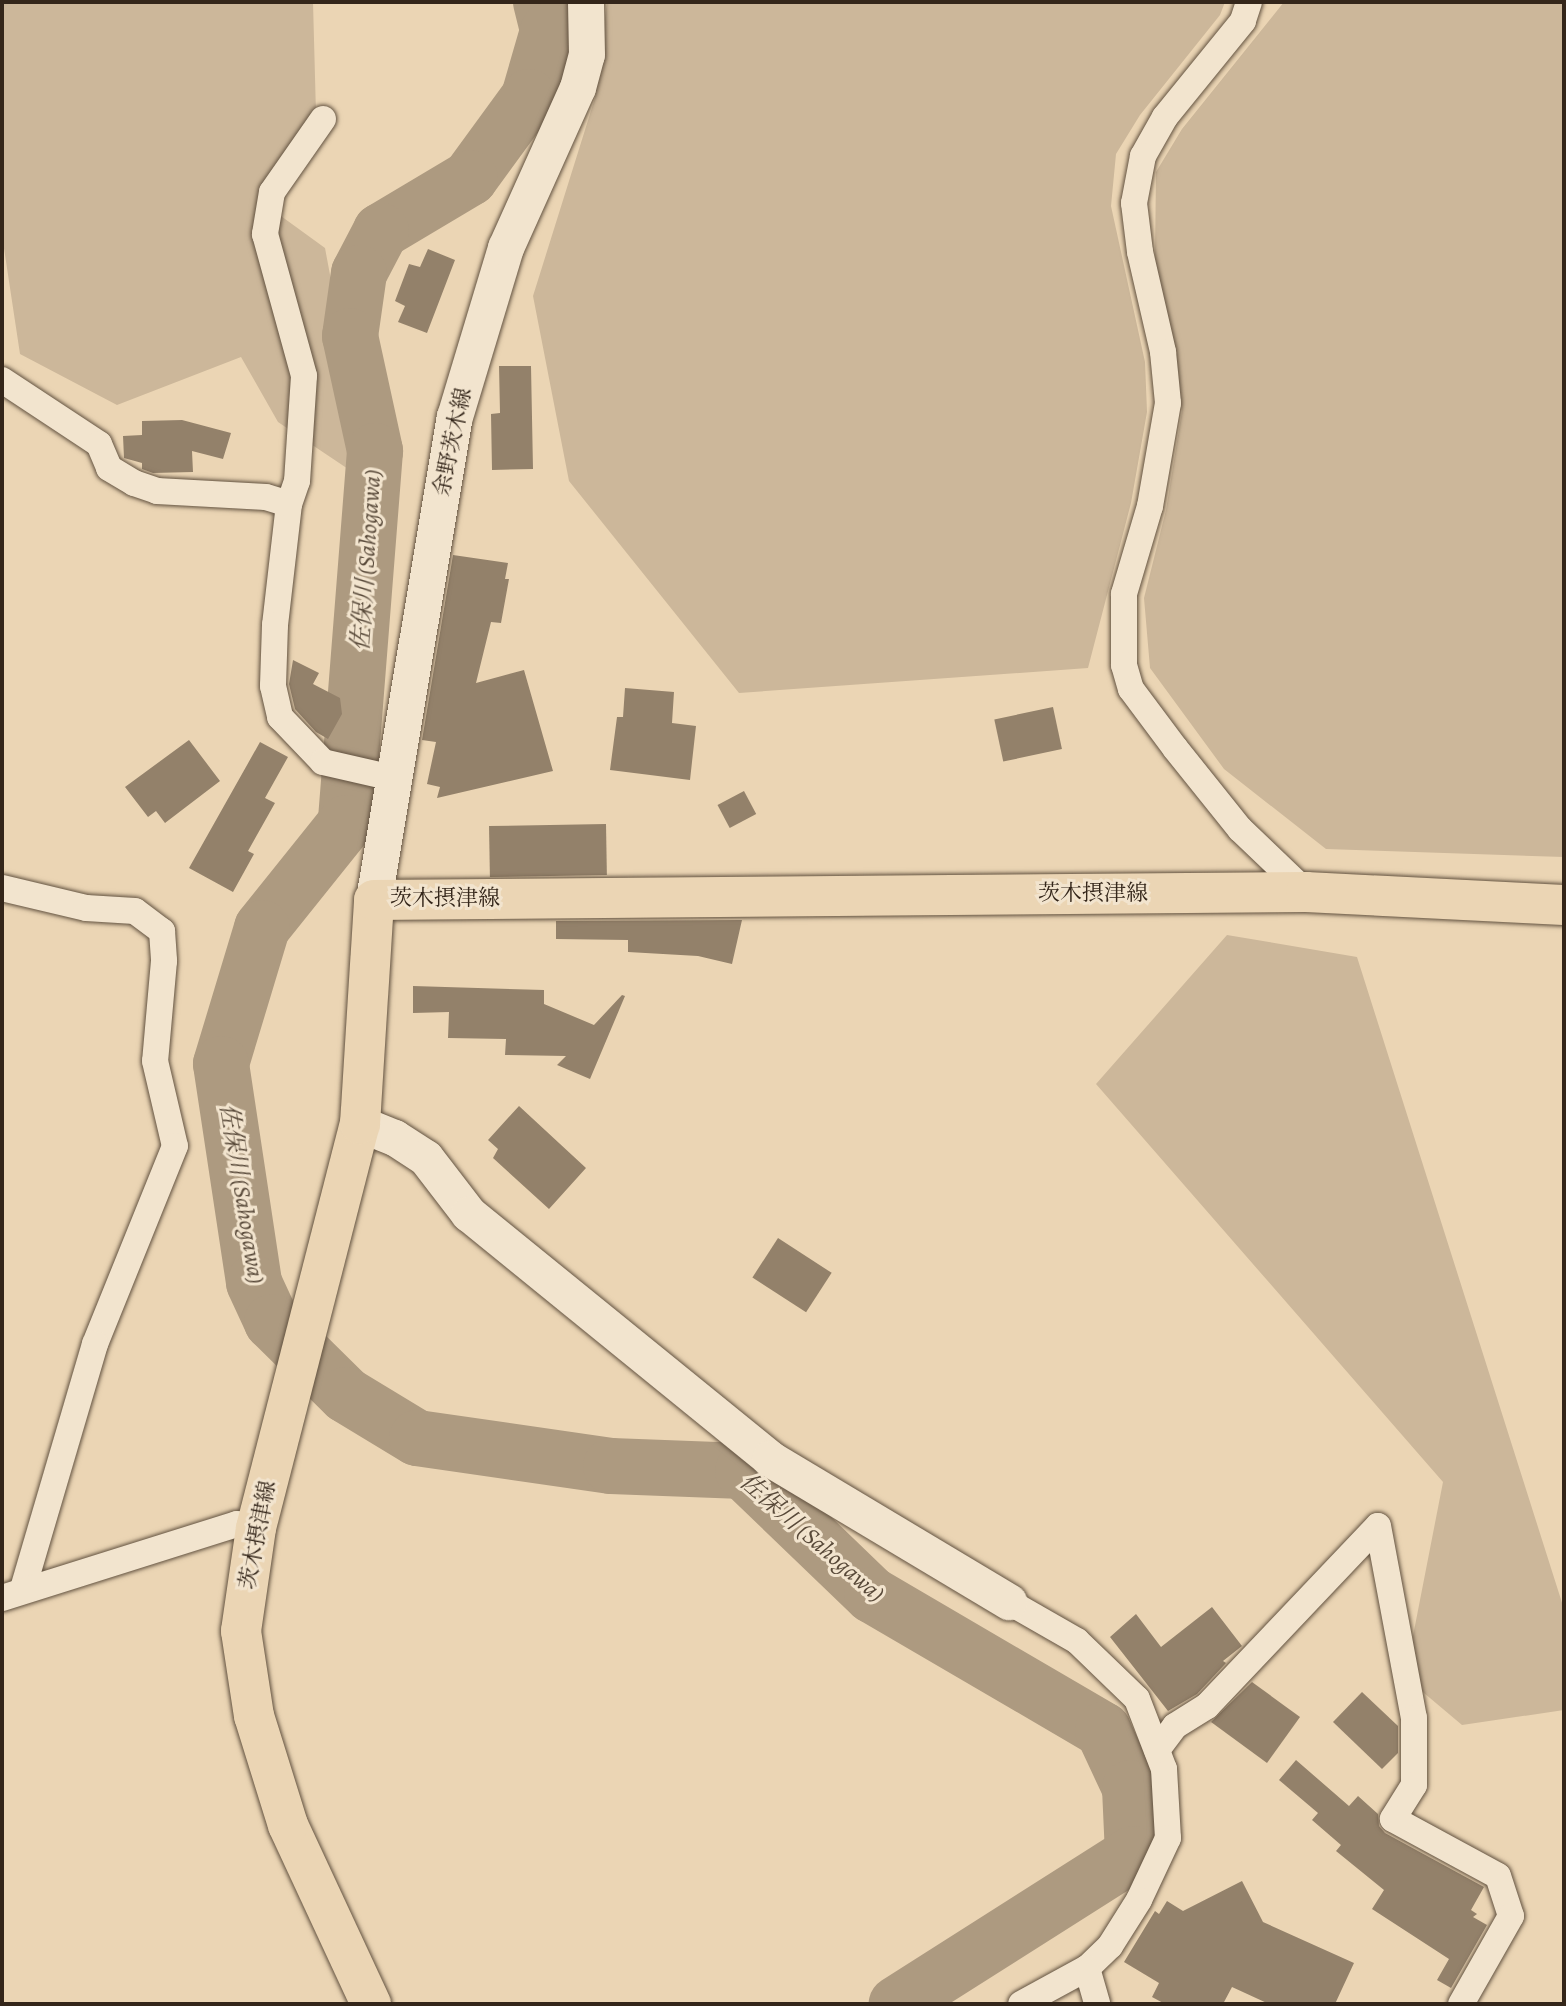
<!DOCTYPE html>
<meta charset="utf-8">
<style>
body{margin:0}
#map{position:relative;width:1566px;height:2006px;overflow:hidden;background:#ebd5b4;font-family:Alegreya,"Noto Serif JP",serif}
div>[style]{position:absolute}
.green>*{inset:0;background:#ccb79a}
.river>*{height:56px;margin:-28px;padding:0 28px;transform-origin:28px;border-radius:28px;background:#ad9a80}
.building>*{inset:0;background:#93816a;transform-origin:0 0}
.roads{filter:drop-shadow(0 0 2px #625240) drop-shadow(0 0 2px #625240)}
.street>*{height:26px;margin:-13px;padding:0 13px;transform-origin:13px;border-radius:13px;background:#f2e4ce}
.secondary>*{height:36px;margin:-18px;padding:0 18px;transform-origin:18px;border-radius:18px;background:#f2e4ce}
.primary>*{height:40px;margin:-20px;padding:0 20px;transform-origin:20px;border-radius:20px;background:#ebd5b4}
span{translate:-50% -50%;white-space:nowrap;text-align:center;line-height:1.15;-webkit-text-stroke:6px #f2e4ce;paint-order:stroke}
.street-label{font-size:22px;color:#34261a}
.water-label{font-size:24px;color:#584939;font-style:italic}
.frame{position:absolute;inset:0;border:4px solid #34261a;pointer-events:none}
</style>
<div id="map">
<div class="green">
<i style="clip-path:polygon(2px 2px,313px 2px,316px 114px,263px 203px,325px 248px,369px 483px,278px 422px,241px 357px,117px 405px,20px 354px,2px 235px)"></i>
<i style="clip-path:polygon(607px 2px,1225px 2px,1220px 15px,1140px 115px,1116px 154px,1111px 206px,1145px 362px,1147px 412px,1131px 503px,1088px 668px,739px 693px,569px 481px,533px 296px,595px 98px)"></i>
<i style="clip-path:polygon(1284px 2px,1564px 2px,1564px 857px,1326px 849px,1224px 769px,1150px 668px,1144px 598px,1166px 510px,1182px 411px,1155px 258px,1156px 172px,1182px 129px)"></i>
<i style="clip-path:polygon(1227px 935px,1357px 957px,1564px 1609px,1564px 1710px,1462px 1725px,1405px 1677px,1443px 1482px,1096px 1084px)"></i>
</div>
<div class="river">
<i style="left:541px;top:2px;width:30px;rotate:76deg"></i>
<i style="left:548px;top:31px;width:69px;rotate:106.1deg"></i>
<i style="left:529px;top:97px;width:100px;rotate:126.1deg"></i>
<i style="left:470px;top:178px;width:104px;rotate:149.2deg"></i>
<i style="left:381px;top:231px;width:47px;rotate:117.6deg"></i>
<i style="left:359px;top:273px;width:64px;rotate:98.1deg"></i>
<i style="left:350px;top:336px;width:118px;rotate:77.7deg"></i>
<i style="left:375px;top:451px;width:373px;rotate:94.5deg"></i>
<i style="left:346px;top:823px;width:134px;rotate:128.7deg"></i>
<i style="left:262px;top:928px;width:142px;rotate:106.8deg"></i>
<i style="left:221px;top:1064px;width:221px;rotate:81.4deg"></i>
<i style="left:254px;top:1283px;width:43px;rotate:65.2deg"></i>
<i style="left:272px;top:1322px;width:104px;rotate:44.6deg"></i>
<i style="left:346px;top:1395px;width:83px;rotate:31.2deg"></i>
<i style="left:417px;top:1438px;width:196px;rotate:8.2deg"></i>
<i style="left:611px;top:1466px;width:132px;rotate:2.2deg"></i>
<i style="left:743px;top:1471px;width:179px;rotate:43.9deg"></i>
<i style="left:872px;top:1595px;width:268px;rotate:30.3deg"></i>
<i style="left:1103px;top:1730px;width:64px;rotate:65deg"></i>
<i style="left:1130px;top:1788px;width:66px;rotate:87.4deg"></i>
<i style="left:1133px;top:1854px;width:280px;rotate:147.6deg"></i>
</div>
<div class="building">
<i style="clip-path:polygon(428px 249px,455px 260px,427px 333px,398px 322px,405px 306px,395px 301px,409px 264px,420px 267px)"></i>
<i style="clip-path:polygon(499px 366px,531px 366px,533px 469px,492px 470px,491px 414px,500px 413px)"></i>
<i style="clip-path:polygon(182px 420px,231px 433px,223px 459px,192px 451px,193px 472px,153px 473px,142px 469px,142px 463px,124px 458px,123px 436px,142px 435px,142px 421px)"></i>
<i style="clip-path:polygon(453px 555px,508px 563px,505px 579px,509px 579px,501px 623px,491px 622px,476px 683px,524px 670px,553px 771px,437px 798px,440px 787px,427px 784px,436px 742px,422px 740px)"></i>
<i style="clip-path:polygon(293px 660px,319px 673px,313px 684px,340px 698px,342px 714px,328px 739px,316px 732px,295px 709px,289px 684px)"></i>
<i style="clip-path:polygon(625px 688px,674px 692px,672px 723px,696px 726px,690px 780px,610px 770px,617px 717px,623px 717px)"></i>
<i style="left:1053px;top:707px;width:43px;height:60px;rotate:78deg"></i>
<i style="clip-path:polygon(189px 740px,220px 781px,165px 823px,156px 811px,148px 817px,125px 787px)"></i>
<i style="clip-path:polygon(260px 742px,288px 757px,265px 798px,275px 803px,248px 851px,254px 854px,233px 892px,189px 868px)"></i>
<i style="left:744px;top:791px;width:26px;height:30px;rotate:62deg"></i>
<i style="left:606px;top:824px;width:51px;height:117px;rotate:89deg"></i>
<i style="clip-path:polygon(742px 920px,732px 964px,698px 956px,628px 952px,628px 940px,556px 939px,556px 921px)"></i>
<i style="clip-path:polygon(413px 986px,544px 990px,544px 1004px,594px 1025px,622px 995px,625px 996px,590px 1079px,557px 1065px,566px 1056px,505px 1055px,506px 1039px,448px 1038px,449px 1012px,413px 1013px)"></i>
<i style="clip-path:polygon(519px 1106px,586px 1168px,549px 1209px,493px 1158px,498px 1149px,488px 1140px)"></i>
<i style="left:778px;top:1238px;width:64px;height:47px;rotate:33deg"></i>
<i style="clip-path:polygon(1212px 1607px,1242px 1646px,1223px 1661px,1226px 1663px,1197px 1694px,1168px 1711px,1110px 1637px,1136px 1614px,1161px 1647px)"></i>
<i style="clip-path:polygon(1252px 1682px,1300px 1717px,1267px 1763px,1211px 1722px)"></i>
<i style="clip-path:polygon(1362px 1692px,1398px 1726px,1398px 1753px,1382px 1769px,1333px 1722px)"></i>
<i style="clip-path:polygon(1296px 1760px,1349px 1806px,1358px 1796px,1378px 1814px,1379px 1826px,1385px 1833px,1484px 1887px,1471px 1910px,1477px 1914px,1473px 1917px,1487px 1925px,1451px 1988px,1437px 1980px,1449px 1959px,1372px 1909px,1384px 1890px,1336px 1851px,1341px 1845px,1312px 1820px,1318px 1813px,1279px 1780px)"></i>
<i style="clip-path:polygon(1242px 1881px,1263px 1922px,1354px 1963px,1335px 2004px,1269px 2004px,1232px 1987px,1223px 2004px,1165px 2004px,1152px 1997px,1159px 1983px,1124px 1962px,1155px 1911px,1159px 1914px,1167px 1901px,1183px 1911px)"></i>
</div>
<div class="roads">
<div class="street">
<i style="left:1249px;top:2px;width:20px;rotate:108deg"></i>
<i style="left:1243px;top:21px;width:124px;rotate:129.1deg"></i>
<i style="left:1165px;top:117px;width:45px;rotate:119.4deg"></i>
<i style="left:1143px;top:156px;width:48px;rotate:100.8deg"></i>
<i style="left:1134px;top:203px;width:49px;rotate:83deg"></i>
<i style="left:1140px;top:252px;width:103px;rotate:77deg"></i>
<i style="left:1163px;top:352px;width:51px;rotate:84.4deg"></i>
<i style="left:1168px;top:403px;width:105px;rotate:99.9deg"></i>
<i style="left:1150px;top:506px;width:92px;rotate:106.5deg"></i>
<i style="left:1124px;top:594px;width:71px;rotate:90deg"></i>
<i style="left:1124px;top:665px;width:25px;rotate:74deg"></i>
<i style="left:1131px;top:689px;width:74px;rotate:53.3deg"></i>
<i style="left:1175px;top:748px;width:104px;rotate:51.3deg"></i>
<i style="left:1240px;top:829px;width:91px;rotate:43.7deg"></i>
<i style="left:323px;top:119px;width:89px;rotate:124.9deg"></i>
<i style="left:272px;top:192px;width:43px;rotate:99.5deg"></i>
<i style="left:265px;top:234px;width:147px;rotate:74.6deg"></i>
<i style="left:304px;top:376px;width:105px;rotate:93.8deg"></i>
<i style="left:297px;top:481px;width:24px;rotate:109deg"></i>
<i style="left:289px;top:504px;width:122px;rotate:96.6deg"></i>
<i style="left:275px;top:625px;width:61px;rotate:91.9deg"></i>
<i style="left:273px;top:686px;width:32px;rotate:77deg"></i>
<i style="left:280px;top:717px;width:62px;rotate:46.3deg"></i>
<i style="left:323px;top:762px;width:76px;rotate:12.9deg"></i>
<i style="left:2px;top:380px;width:116px;rotate:33.4deg"></i>
<i style="left:99px;top:444px;width:26px;rotate:67deg"></i>
<i style="left:109px;top:468px;width:29px;rotate:31deg"></i>
<i style="left:134px;top:483px;width:24px;rotate:19deg"></i>
<i style="left:157px;top:491px;width:109px;rotate:3.2deg"></i>
<i style="left:266px;top:497px;width:24px;rotate:17deg"></i>
<i style="left:2px;top:888px;width:86px;rotate:13.4deg"></i>
<i style="left:86px;top:908px;width:49px;rotate:3.5deg"></i>
<i style="left:135px;top:911px;width:34px;rotate:37deg"></i>
<i style="left:162px;top:931px;width:30px;rotate:86deg"></i>
<i style="left:164px;top:961px;width:100px;rotate:95.1deg"></i>
<i style="left:155px;top:1061px;width:87px;rotate:76.8deg"></i>
<i style="left:175px;top:1146px;width:214px;rotate:112deg"></i>
<i style="left:95px;top:1344px;width:254px;rotate:106.4deg"></i>
<i style="left:2px;top:1598px;width:246px;rotate:-17.5deg"></i>
<i style="left:237px;top:1524px;width:19px;rotate:12deg"></i>
<i style="left:1009px;top:1602px;width:78px;rotate:29.8deg"></i>
<i style="left:1077px;top:1641px;width:83px;rotate:44deg"></i>
<i style="left:1137px;top:1699px;width:75px;rotate:68.9deg"></i>
<i style="left:1164px;top:1769px;width:69px;rotate:86.7deg"></i>
<i style="left:1168px;top:1838px;width:68px;rotate:115.1deg"></i>
<i style="left:1139px;top:1900px;width:54px;rotate:122.2deg"></i>
<i style="left:1110px;top:1946px;width:32px;rotate:136deg"></i>
<i style="left:1087px;top:1968px;width:75px;rotate:151.4deg"></i>
<i style="left:1157px;top:1750px;width:30px;rotate:-53deg"></i>
<i style="left:1175px;top:1726px;width:38px;rotate:-32deg"></i>
<i style="left:1207px;top:1706px;width:248px;rotate:-46.5deg"></i>
<i style="left:1378px;top:1526px;width:195px;rotate:79.4deg"></i>
<i style="left:1414px;top:1718px;width:67px;rotate:90deg"></i>
<i style="left:1414px;top:1785px;width:40px;rotate:122deg"></i>
<i style="left:1393px;top:1819px;width:119px;rotate:28.5deg"></i>
<i style="left:1498px;top:1876px;width:42px;rotate:72deg"></i>
<i style="left:1511px;top:1916px;width:101px;rotate:119.6deg"></i>
<i style="left:1087px;top:1968px;width:37px;rotate:74deg"></i>
</div>
<div class="secondary">
<i style="left:374px;top:900px;width:490px;rotate:-80.5deg"></i>
<i style="left:455px;top:417px;width:177px;rotate:-73.2deg"></i>
<i style="left:506px;top:248px;width:175px;rotate:-65.8deg"></i>
<i style="left:578px;top:88px;width:34px;rotate:-75deg"></i>
<i style="left:587px;top:55px;width:53px;rotate:-91.1deg"></i>
<i style="left:360px;top:1124px;width:38px;rotate:22deg"></i>
<i style="left:395px;top:1138px;width:37px;rotate:33deg"></i>
<i style="left:426px;top:1158px;width:71px;rotate:52.5deg"></i>
<i style="left:469px;top:1214px;width:388px;rotate:39.1deg"></i>
<i style="left:770px;top:1459px;width:279px;rotate:30.9deg"></i>
</div>
<div class="primary">
<i style="left:371px;top:2004px;width:197px;rotate:-114.9deg"></i>
<i style="left:288px;top:1825px;width:114px;rotate:-107.3deg"></i>
<i style="left:254px;top:1716px;width:86px;rotate:-98.7deg"></i>
<i style="left:241px;top:1631px;width:104px;rotate:-81.7deg"></i>
<i style="left:256px;top:1528px;width:417px;rotate:-75.6deg"></i>
<i style="left:360px;top:1124px;width:224px;rotate:-86.4deg"></i>
<i style="left:374px;top:900px;width:932px;rotate:-0.49deg"></i>
<i style="left:1306px;top:892px;width:258px;rotate:2.9deg"></i>
</div>
</div>
<div class="street-label">
<span style="left:453px;top:442px;rotate:-78deg">余野茨木線</span>
<span style="left:1093px;top:894px">茨木摂津線</span>
<span style="left:445px;top:899px">茨木摂津線</span>
<span style="left:258px;top:1535px;rotate:-79deg">茨木摂津線</span>
</div>
<div class="water-label">
<span style="left:367px;top:560px;rotate:-86deg">佐保川 (Sahogawa)</span>
<span style="left:242px;top:1194px;rotate:81deg">佐保川 (Sahogawa)</span>
<span style="left:812px;top:1538px;rotate:41deg">佐保川 (Sahogawa)</span>
</div>
<div class="frame"></div>
</div>
